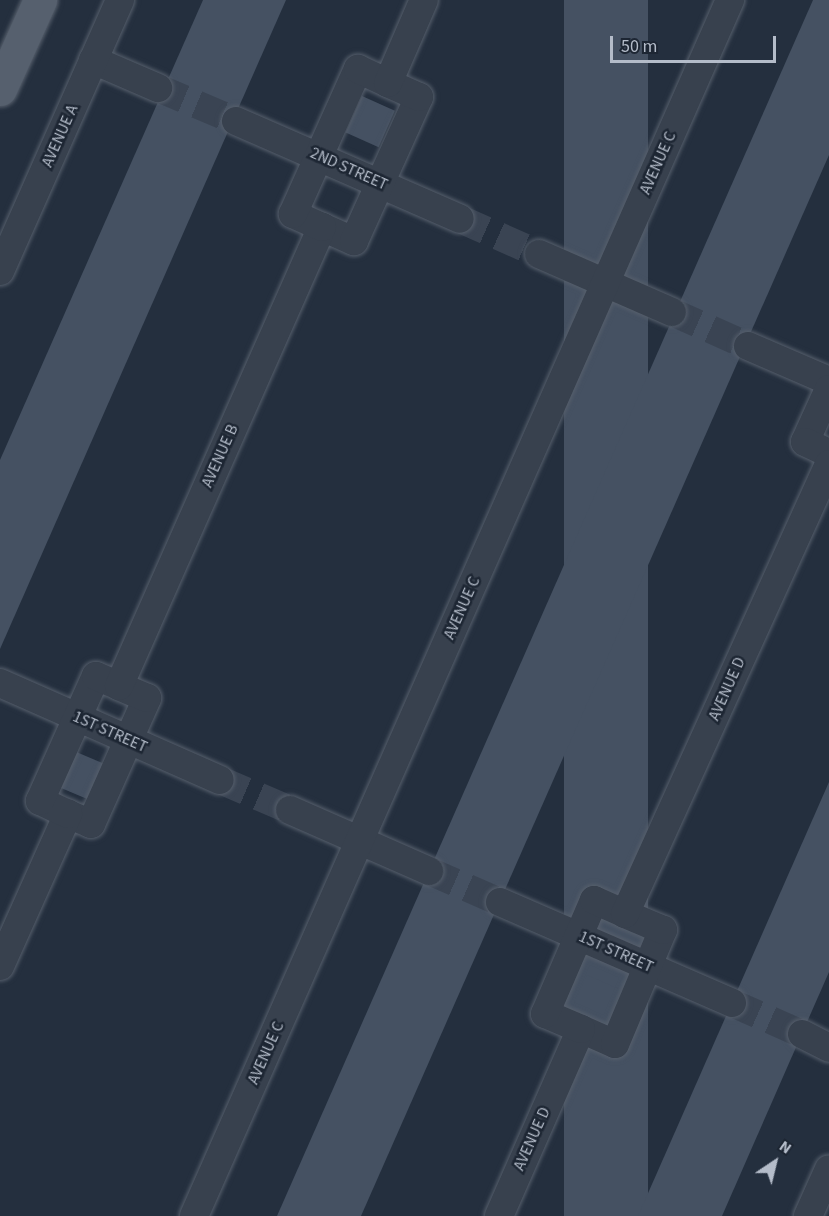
<!DOCTYPE html>
<style>
body{margin:0}
#map{position:relative;width:829px;height:1216px;overflow:hidden;background:#242f3e;font-family:"Source Sans 3",sans-serif}
div>[style]{position:absolute}
.building>*{inset:0;background:#455162;transform-origin:0 0}
.minor-tunnel>*{height:28px;margin-top:-14px;transform-origin:0;background:repeating-linear-gradient(90deg,#3a4453 0 28px,transparent 0 42px)}
.roads{filter:drop-shadow(0 0 2px #565f6c) drop-shadow(0 0 2px #565f6c)}
.minor>*{height:28px;margin:-14px;padding:0 14px;transform-origin:14px;border-radius:14px;background:#38414e}
.major>*{height:33px;margin:-16.5px;padding:0 16.5px;transform-origin:16.5px;border-radius:16.5px;background:#56606e}
span{translate:-50% -50%;white-space:nowrap;text-align:center;line-height:1.15;-webkit-text-stroke:5px #1d2633;paint-order:stroke}
.street-label{font-size:16px;color:#b4bcc9}
.north{position:absolute;left:745px;top:1132px;width:60px;height:60px;-webkit-text-stroke:4px #1d2633;paint-order:stroke;rotate:35deg;font-size:16px;font-weight:700;line-height:24px;text-align:center;color:#b4bcc9}
.north::after{content:'';display:block;margin:auto;width:21px;height:27px;background:#b4bcc9;clip-path:polygon(50% 0,100% 100%,50% 72%,0 100%)}
.scale{position:absolute;left:610px;top:36px;width:166px;height:27px;box-sizing:border-box;border:3px solid #b4bcc9;border-top:0;padding-left:8px;font-size:18px;line-height:21px;white-space:nowrap;color:#b4bcc9;-webkit-text-stroke:4px #1d2633;paint-order:stroke}
</style>
<div id="map">
<div class="building">
<i style="clip-path:polygon(203px 0,286px 0,0 649px,0 460px)"></i>
<i style="left:564px;top:0;width:84px;height:1329px"></i>
<i style="clip-path:polygon(813px 0,829px 0,829px 155px,361px 1216px,277px 1216px)"></i>
<i style="left:362px;top:96px;width:36px;height:40px;rotate:24deg"></i>
<i style="left:74px;top:751px;width:36px;height:39px;rotate:23deg"></i>
<i style="clip-path:polygon(829px 782px,829px 972px,722px 1216px,638px 1216px)"></i>
<i style="left:587px;top:975px;width:35px;height:41px;rotate:24deg"></i>
</div>
<div class="minor-tunnel">
<i style="left:158px;top:88px;width:85px;rotate:22.9deg"></i>
<i style="left:460px;top:219px;width:86px;rotate:23.9deg"></i>
<i style="left:672px;top:312px;width:83px;rotate:24.1deg"></i>
<i style="left:220px;top:780px;width:76px;rotate:23.2deg"></i>
<i style="left:429px;top:871px;width:77px;rotate:23.6deg"></i>
<i style="left:732px;top:1003px;width:77px;rotate:23.9deg"></i>
</div>
<div class="roads">
<div class="minor">
<i style="left:93px;top:60px;width:71px;rotate:23.3deg"></i>
<i style="left:236px;top:121px;width:244px;rotate:23.6deg"></i>
<i style="left:322px;top:227px;width:35px;rotate:24deg"></i>
<i style="left:354px;top:241px;width:158px;rotate:-65.7deg"></i>
<i style="left:419px;top:97px;width:34px;rotate:-156deg"></i>
<i style="left:539px;top:254px;width:145px;rotate:23.6deg"></i>
<i style="left:0;top:271px;width:296px;rotate:-66.1deg"></i>
<i style="left:748px;top:346px;width:88px;rotate:23.4deg"></i>
<i style="left:829px;top:389px;width:58px;rotate:114.4deg"></i>
<i style="left:805px;top:442px;width:26px;rotate:25deg"></i>
<i style="left:0;top:683px;width:240px;rotate:23.8deg"></i>
<i style="left:290px;top:810px;width:152px;rotate:23.7deg"></i>
<i style="left:68px;top:814px;width:25px;rotate:23deg"></i>
<i style="left:91px;top:824px;width:138px;rotate:-66deg"></i>
<i style="left:147px;top:698px;width:30px;rotate:-157deg"></i>
<i style="left:500px;top:902px;width:253px;rotate:23.5deg"></i>
<i style="left:0;top:966px;width:167px;rotate:-65.9deg"></i>
<i style="left:68px;top:814px;width:31px;rotate:-155deg"></i>
<i style="left:40px;top:801px;width:137px;rotate:-65.9deg"></i>
<i style="left:96px;top:676px;width:25px;rotate:23deg"></i>
<i style="left:119px;top:686px;width:502px;rotate:-66.14deg"></i>
<i style="left:322px;top:227px;width:32px;rotate:-156deg"></i>
<i style="left:293px;top:214px;width:159px;rotate:-65.9deg"></i>
<i style="left:358px;top:69px;width:33px;rotate:25deg"></i>
<i style="left:388px;top:83px;width:90px;rotate:-66.6deg"></i>
<i style="left:581px;top:1029px;width:37px;rotate:24deg"></i>
<i style="left:615px;top:1044px;width:124px;rotate:-67.2deg"></i>
<i style="left:663px;top:930px;width:41px;rotate:-157.2deg"></i>
<i style="left:802px;top:1034px;width:30px;rotate:27deg"></i>
<i style="left:194px;top:1216px;width:1329px;rotate:-66.21deg"></i>
<i style="left:499px;top:1216px;width:204px;rotate:-66.3deg"></i>
<i style="left:581px;top:1029px;width:39px;rotate:-157deg"></i>
<i style="left:545px;top:1014px;width:124px;rotate:-66.7deg"></i>
<i style="left:594px;top:900px;width:34px;rotate:24deg"></i>
<i style="left:625px;top:914px;width:494px;rotate:-65.6deg"></i>
<i style="left:808px;top:1216px;width:51px;rotate:-65.9deg"></i>
</div>
<div class="major">
<i style="left:0;top:89px;width:98px;rotate:-65.8deg"></i>
</div>
</div>
<div class="street-label">
<span style="left:60px;top:136px;rotate:-66deg">AVENUE A</span>
<span style="left:658px;top:163px;rotate:-66deg">AVENUE C</span>
<span style="left:349px;top:169px;rotate:24deg">2ND STREET</span>
<span style="left:220px;top:456px;rotate:-66deg">AVENUE B</span>
<span style="left:462px;top:608px;rotate:-66deg">AVENUE C</span>
<span style="left:727px;top:689px;rotate:-66deg">AVENUE D</span>
<span style="left:110px;top:732px;rotate:24deg">1ST STREET</span>
<span style="left:616px;top:952px;rotate:24deg">1ST STREET</span>
<span style="left:266px;top:1053px;rotate:-66deg">AVENUE C</span>
<span style="left:532px;top:1139px;rotate:-66deg">AVENUE D</span>
</div>
<div class="north">N</div>
<div class="scale">50 m</div>
</div>
